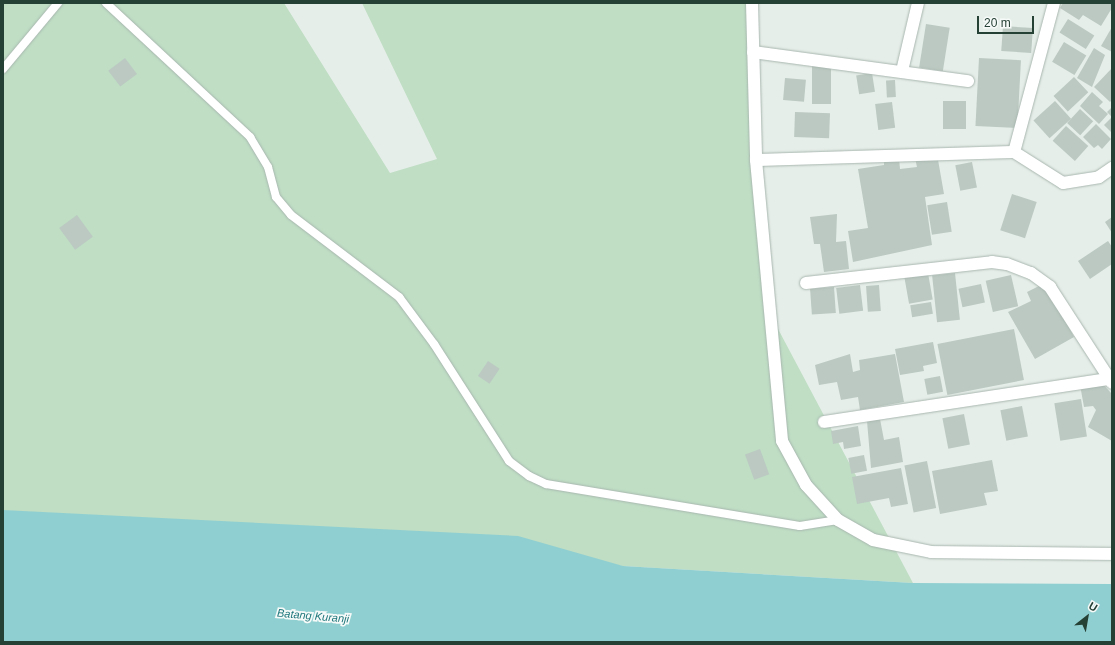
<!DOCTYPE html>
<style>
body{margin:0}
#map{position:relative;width:1115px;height:645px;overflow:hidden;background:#e6eee9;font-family:Helvetica,sans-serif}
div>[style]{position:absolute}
.green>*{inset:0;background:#bfdec4}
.water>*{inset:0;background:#90cfd1}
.building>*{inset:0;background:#bbc9c2;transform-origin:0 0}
.roads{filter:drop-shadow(0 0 1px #a8b6af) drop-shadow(0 0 1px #a8b6af)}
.lane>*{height:8px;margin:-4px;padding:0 4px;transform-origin:4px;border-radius:4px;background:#fff}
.street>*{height:12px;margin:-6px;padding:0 6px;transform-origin:6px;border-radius:6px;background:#fff}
span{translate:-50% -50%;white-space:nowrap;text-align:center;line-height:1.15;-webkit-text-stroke:3.5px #f6faf8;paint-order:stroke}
.water-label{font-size:11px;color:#1f777c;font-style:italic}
.frame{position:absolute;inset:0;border:4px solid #254035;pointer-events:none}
.north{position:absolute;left:1067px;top:597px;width:40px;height:40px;-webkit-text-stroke:3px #f6faf8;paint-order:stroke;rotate:31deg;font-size:11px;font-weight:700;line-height:16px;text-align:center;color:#254035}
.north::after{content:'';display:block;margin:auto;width:14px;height:18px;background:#254035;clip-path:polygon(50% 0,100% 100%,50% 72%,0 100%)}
.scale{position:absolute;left:977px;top:16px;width:57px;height:18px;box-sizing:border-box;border:2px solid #254035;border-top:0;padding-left:5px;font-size:12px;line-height:14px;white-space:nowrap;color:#254035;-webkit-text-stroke:3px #f6faf8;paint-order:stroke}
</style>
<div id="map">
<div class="green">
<i style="clip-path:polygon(3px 3px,284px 3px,390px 173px,437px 159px,362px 3px,751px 3px,769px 312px,913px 583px,623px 566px,3px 512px)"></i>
</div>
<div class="water">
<i style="clip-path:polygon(3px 510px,518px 536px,623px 566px,913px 583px,1112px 584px,1112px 642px,3px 642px)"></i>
</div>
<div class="building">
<i style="clip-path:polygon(1063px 3px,1112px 3px,1112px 8px,1101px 26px,1083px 15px,1079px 20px,1060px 8px)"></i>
<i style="left:1068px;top:19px;width:31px;height:16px;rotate:32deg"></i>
<i style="left:926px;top:24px;width:24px;height:44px;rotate:9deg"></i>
<i style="left:1003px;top:26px;width:30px;height:25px;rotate:4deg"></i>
<i style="clip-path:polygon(1112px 27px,1112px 52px,1101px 46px)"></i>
<i style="left:1064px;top:42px;width:26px;height:23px;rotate:31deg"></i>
<i style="clip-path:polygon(1094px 48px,1105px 55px,1092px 87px,1077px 78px)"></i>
<i style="left:125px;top:58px;width:20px;height:21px;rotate:53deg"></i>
<i style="left:979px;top:58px;width:42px;height:68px;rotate:3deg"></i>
<i style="left:812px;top:65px;width:19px;height:39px"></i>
<i style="clip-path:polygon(1112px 68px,1112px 100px,1110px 102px,1094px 87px)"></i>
<i style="left:872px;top:73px;width:19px;height:16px;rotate:81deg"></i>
<i style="left:1074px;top:77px;width:21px;height:28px;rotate:47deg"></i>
<i style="left:785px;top:78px;width:21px;height:22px;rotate:5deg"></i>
<i style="left:895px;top:80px;width:17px;height:9px;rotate:87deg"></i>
<i style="clip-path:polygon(1092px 92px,1103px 102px,1099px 106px,1108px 114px,1099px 124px,1080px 106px)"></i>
<i style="left:943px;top:101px;width:23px;height:28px"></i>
<i style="left:1055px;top:101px;width:24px;height:29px;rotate:48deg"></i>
<i style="left:892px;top:102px;width:26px;height:17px;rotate:83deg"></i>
<i style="clip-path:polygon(1112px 107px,1112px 133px,1104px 125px,1112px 117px,1107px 112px)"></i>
<i style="left:1080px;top:109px;width:18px;height:19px;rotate:43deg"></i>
<i style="left:795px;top:112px;width:35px;height:25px;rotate:2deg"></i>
<i style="clip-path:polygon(1096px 124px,1111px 139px,1102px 149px,1098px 145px,1094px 148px,1083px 137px)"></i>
<i style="left:1066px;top:126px;width:30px;height:20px;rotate:42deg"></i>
<i style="clip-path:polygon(937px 154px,944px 194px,925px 197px,932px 245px,853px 262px,848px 231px,868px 228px,858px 169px,884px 165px,884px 160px,899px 158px,900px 169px,917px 167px,915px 158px)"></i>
<i style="left:972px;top:162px;width:26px;height:17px;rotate:79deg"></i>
<i style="left:1012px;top:194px;width:26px;height:38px;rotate:18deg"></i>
<i style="left:947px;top:202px;width:30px;height:20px;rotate:81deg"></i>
<i style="clip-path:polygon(837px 214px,836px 242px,846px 241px,849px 269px,824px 272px,820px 244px,814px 244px,810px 217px)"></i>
<i style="left:77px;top:215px;width:27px;height:22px;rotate:54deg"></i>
<i style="clip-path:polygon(1112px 217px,1112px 233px,1105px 222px)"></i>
<i style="clip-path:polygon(1108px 241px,1112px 247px,1112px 264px,1090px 279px,1078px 261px)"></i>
<i style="left:928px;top:273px;width:27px;height:24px;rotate:80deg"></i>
<i style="left:955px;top:273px;width:47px;height:23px;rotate:84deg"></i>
<i style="left:1011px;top:275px;width:32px;height:26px;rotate:77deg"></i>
<i style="clip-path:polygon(1045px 283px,1074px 337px,1035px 359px,1008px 312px,1031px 301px,1027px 292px)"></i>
<i style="left:981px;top:284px;width:19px;height:23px;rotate:78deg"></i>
<i style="left:860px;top:285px;width:26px;height:24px;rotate:83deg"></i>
<i style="left:879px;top:285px;width:26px;height:13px;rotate:86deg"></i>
<i style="left:834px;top:287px;width:26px;height:24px;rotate:86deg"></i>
<i style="left:931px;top:302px;width:12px;height:21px;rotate:81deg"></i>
<i style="left:1014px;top:329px;width:52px;height:78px;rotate:79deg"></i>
<i style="clip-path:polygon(933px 342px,937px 363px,923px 366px,924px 371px,900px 375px,895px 349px)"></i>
<i style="clip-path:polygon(850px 354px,853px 372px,860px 370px,859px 360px,895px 354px,904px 402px,860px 410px,858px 397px,841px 400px,837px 382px,819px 385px,815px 365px)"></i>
<i style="left:488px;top:361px;width:14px;height:18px;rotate:34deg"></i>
<i style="left:940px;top:376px;width:16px;height:16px;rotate:79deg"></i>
<i style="clip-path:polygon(1100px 381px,1112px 394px,1112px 441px,1088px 427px,1096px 410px,1093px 406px,1084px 407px,1080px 385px)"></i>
<i style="left:1081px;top:399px;width:38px;height:27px;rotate:81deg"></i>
<i style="left:1022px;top:406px;width:31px;height:22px;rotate:79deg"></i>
<i style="left:964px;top:414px;width:31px;height:22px;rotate:79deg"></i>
<i style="clip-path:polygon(880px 419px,884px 440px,899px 437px,903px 462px,871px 468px,867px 421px)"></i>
<i style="clip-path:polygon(858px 426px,861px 446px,844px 449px,843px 442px,833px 444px,831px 431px)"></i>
<i style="left:760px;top:449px;width:27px;height:16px;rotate:70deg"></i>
<i style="left:864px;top:455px;width:16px;height:16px;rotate:79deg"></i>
<i style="clip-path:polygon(992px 460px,998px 491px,984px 493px,987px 505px,940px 514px,932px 471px)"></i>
<i style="left:927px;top:461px;width:48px;height:23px;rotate:79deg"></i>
<i style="clip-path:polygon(901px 468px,908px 504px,891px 507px,889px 498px,857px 504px,852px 477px)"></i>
</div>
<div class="roads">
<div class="lane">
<i style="left:106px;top:3px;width:197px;rotate:42.9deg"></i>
<i style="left:250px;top:137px;width:35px;rotate:59deg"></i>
<i style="left:268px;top:167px;width:31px;rotate:75deg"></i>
<i style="left:276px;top:197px;width:23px;rotate:50deg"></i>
<i style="left:291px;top:215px;width:136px;rotate:37.2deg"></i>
<i style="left:399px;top:297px;width:59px;rotate:53.3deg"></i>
<i style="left:434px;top:344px;width:139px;rotate:57.3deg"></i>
<i style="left:509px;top:461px;width:25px;rotate:37deg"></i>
<i style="left:529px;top:476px;width:19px;rotate:25deg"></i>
<i style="left:546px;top:484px;width:257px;rotate:9.4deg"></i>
<i style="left:800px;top:526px;width:38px;rotate:-9deg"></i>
<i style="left:3px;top:69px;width:86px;rotate:-50.2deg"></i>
</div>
<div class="street">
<i style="left:752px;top:3px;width:157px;rotate:88.5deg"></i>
<i style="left:756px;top:160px;width:282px;rotate:84.7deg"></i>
<i style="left:782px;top:441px;width:50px;rotate:61.4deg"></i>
<i style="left:806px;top:485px;width:47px;rotate:47.6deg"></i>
<i style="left:838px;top:520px;width:40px;rotate:29.7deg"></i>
<i style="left:873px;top:540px;width:59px;rotate:11.7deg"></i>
<i style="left:931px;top:552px;width:181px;rotate:0.6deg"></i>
<i style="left:1054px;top:3px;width:154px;rotate:105deg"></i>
<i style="left:1014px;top:152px;width:58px;rotate:32.3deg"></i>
<i style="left:1063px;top:183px;width:36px;rotate:-9deg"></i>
<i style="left:1099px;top:177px;width:16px;rotate:-35deg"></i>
<i style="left:753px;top:52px;width:217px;rotate:7.7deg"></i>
<i style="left:902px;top:71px;width:70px;rotate:-76.8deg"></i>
<i style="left:756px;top:160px;width:258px;rotate:-1.8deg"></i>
<i style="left:806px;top:283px;width:187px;rotate:-6.4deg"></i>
<i style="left:992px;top:262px;width:15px;rotate:8deg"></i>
<i style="left:1007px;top:264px;width:26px;rotate:21deg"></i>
<i style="left:1031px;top:273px;width:24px;rotate:36deg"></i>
<i style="left:1050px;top:287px;width:114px;rotate:57.1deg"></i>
<i style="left:824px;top:422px;width:288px;rotate:-8.6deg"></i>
</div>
</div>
<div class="water-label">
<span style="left:313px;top:616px;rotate:5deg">Batang Kuranji</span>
</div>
<div class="frame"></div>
<div class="north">U</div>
<div class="scale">20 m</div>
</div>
